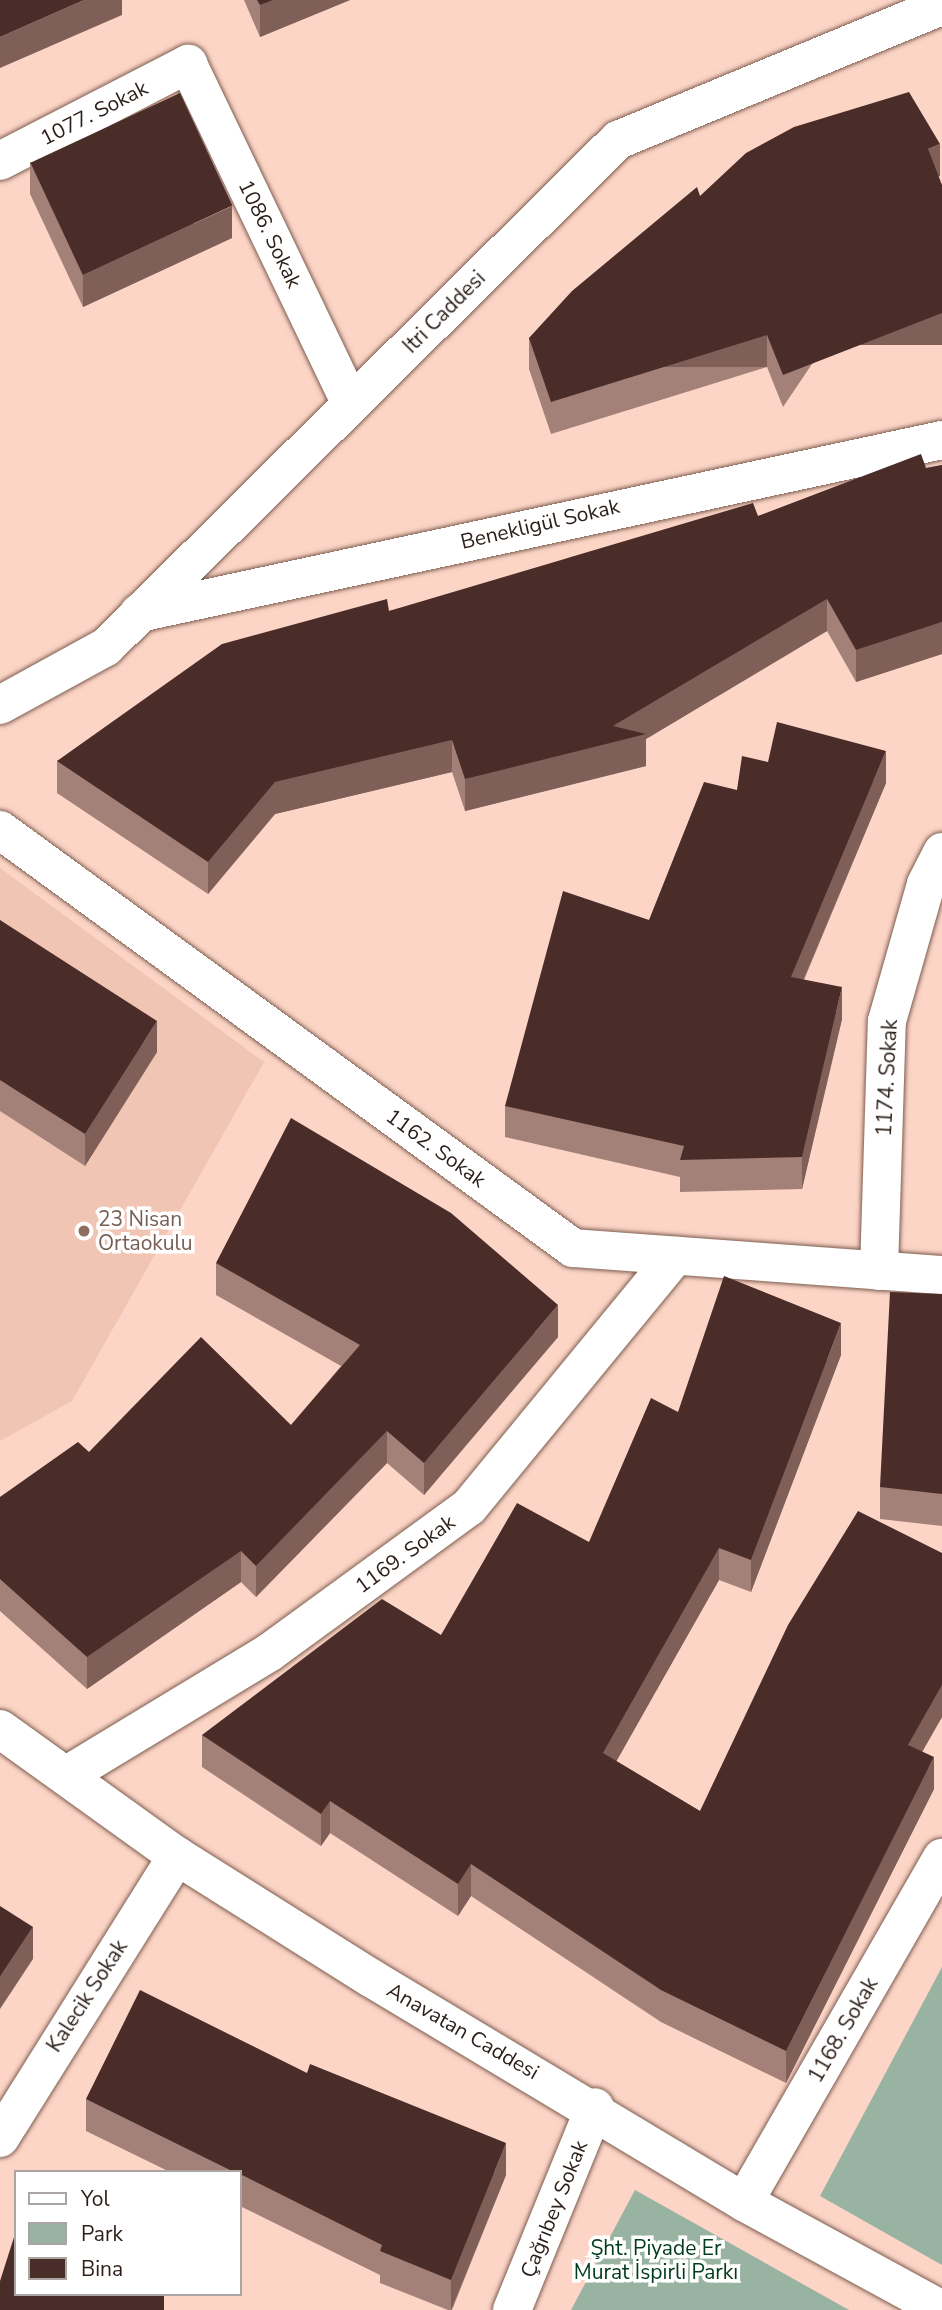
<!DOCTYPE html>
<meta charset="utf-8">
<style>
body{margin:0}
#map{position:relative;width:942px;height:2310px;overflow:hidden;background:#fcd5c6;font-family:"Nunito Sans",sans-serif}
div>[style]{position:absolute}
.built>*{inset:0;background:#f1c5b4}
.green>*{inset:0;background:#99b3a2}
.roads{filter:drop-shadow(0 0 2px #7d5d50) drop-shadow(0 0 2px #7d5d50)}
.street>*{height:38px;margin:-19px;padding:0 19px;transform-origin:19px;border-radius:19px;background:#fff}
.wall>*{inset:0;background:#a38078}
.shaded-wall>*{inset:0;background:#7f5f58;transform-origin:0 0}
.building>*{inset:0;background:#4a2c29;transform-origin:0 0}
.dots>*{width:19px;height:19px;translate:-50% -50%;box-sizing:border-box;border:4px solid #fff;border-radius:50%}
span{translate:-50% -50%;white-space:nowrap;text-align:center;line-height:1.15;-webkit-text-stroke:7px #fff;paint-order:stroke}
.street-label{font-size:21px;color:#2b1e18}
.education-label{font-size:21px;color:#785e54}
.left{translate:0 -50%;text-align:left}
.park-label{font-size:21px;color:#003b1f}
.legend{position:absolute;left:14px;top:2170px;width:228px;height:126px;box-sizing:border-box;background:#fff;border:2px solid #aaa5a3;margin:0;padding:9px 12px;list-style:none;font-size:21px;color:#2b1e18}
.legend li{display:flex;align-items:center;gap:14px;height:35px}
.legend b{width:35px;border:2px solid #aaa5a3}
</style>
<div id="map">
<div class="built">
<i style="clip-path:polygon(0 868px,264px 1062px,72px 1401px,0 1441px)"></i>
</div>
<div class="green">
<i style="clip-path:polygon(942px 1967px,942px 2265px,820px 2196px)"></i>
<i style="clip-path:polygon(635px 2190px,849px 2310px,571px 2310px)"></i>
</div>
<div class="roads">
<div class="street">
<i style="left:0;top:161px;width:212px;rotate:-27.3deg"></i>
<i style="left:188px;top:64px;width:377px;rotate:64.4deg"></i>
<i style="left:139px;top:613px;width:821px;rotate:-12.16deg"></i>
<i style="left:0;top:705px;width:121px;rotate:-28.7deg"></i>
<i style="left:106px;top:647px;width:721px;rotate:-44.72deg"></i>
<i style="left:618px;top:140px;width:351px;rotate:-22.5deg"></i>
<i style="left:0;top:830px;width:709px;rotate:36.11deg"></i>
<i style="left:573px;top:1248px;width:370px;rotate:4.2deg"></i>
<i style="left:879px;top:1271px;width:250px;rotate:-88.2deg"></i>
<i style="left:887px;top:1021px;width:142px;rotate:-74.1deg"></i>
<i style="left:926px;top:884px;width:36px;rotate:-63deg"></i>
<i style="left:0;top:1729px;width:218px;rotate:35.7deg"></i>
<i style="left:177px;top:1856px;width:229px;rotate:32.2deg"></i>
<i style="left:371px;top:1978px;width:435px;rotate:31deg"></i>
<i style="left:744px;top:2202px;width:226px;rotate:28.6deg"></i>
<i style="left:67px;top:1775px;width:237px;rotate:-31.2deg"></i>
<i style="left:270px;top:1652px;width:246px;rotate:-36.1deg"></i>
<i style="left:469px;top:1507px;width:325px;rotate:-50.6deg"></i>
<i style="left:0;top:2138px;width:333px;rotate:-57.9deg"></i>
<i style="left:744px;top:2202px;width:397px;rotate:-60.1deg"></i>
<i style="left:512px;top:2310px;width:219px;rotate:-67.8deg"></i>
</div>
</div>
<div class="wall">
<i style="clip-path:polygon(244px 0,350px 0,260px 37px)"></i>
<i style="clip-path:polygon(30px 162px,232px 238px,83px 307px,30px 194px)"></i>
<i style="clip-path:polygon(939px 176px,783px 407px,767px 367px,551px 434px,529px 369px,529px 338px,700px 196px,940px 176px)"></i>
<i style="clip-path:polygon(942px 465px,942px 654px,856px 682px,827px 631px,646px 739px,646px 766px,465px 811px,452px 772px,275px 814px,208px 894px,57px 793px,57px 761px,389px 611px,758px 516px,926px 468px)"></i>
<i style="clip-path:polygon(768px 762px,886px 783px,804px 980px,842px 1019px,802px 1189px,680px 1192px,680px 1177px,505px 1137px,505px 1106px,649px 920px,737px 790px)"></i>
<i style="clip-path:polygon(0 920px,157px 1052px,85px 1166px,0 1111px)"></i>
<i style="clip-path:polygon(216px 1263px,558px 1337px,424px 1495px,387px 1463px,256px 1597px,241px 1582px,87px 1689px,0 1611px,0 1497px,89px 1452px,291px 1425px,341px 1366px,216px 1295px)"></i>
<i style="clip-path:polygon(942px 1294px,942px 1526px,880px 1519px,880px 1487px)"></i>
<i style="clip-path:polygon(841px 1355px,751px 1592px,719px 1580px,616px 1761px,700px 1811px,942px 1553px,942px 1717px,922px 1751px,934px 1789px,786px 2083px,661px 2022px,471px 1896px,458px 1916px,330px 1833px,321px 1846px,202px 1767px,202px 1735px,441px 1635px,589px 1542px,678px 1412px)"></i>
<i style="clip-path:polygon(86px 2099px,506px 2175px,452px 2310px,448px 2310px,380px 2283px,380px 2275px,240px 2206px,240px 2172px,170px 2172px,86px 2131px)"></i>
</div>
<div class="shaded-wall">
<i style="clip-path:polygon(84px 0,122px 0,122px 15px,0 68px,0 37px)"></i>
<i style="clip-path:polygon(273px 0,350px 0,260px 37px,260px 5px)"></i>
<i style="clip-path:polygon(940px 144px,940px 176px,928px 181px,928px 149px)"></i>
<i style="clip-path:polygon(232px 206px,232px 238px,83px 307px,83px 275px)"></i>
<i style="left:942px;top:313px;width:32px;height:171px;rotate:90deg"></i>
<i style="left:767px;top:335px;width:32px;height:226px;rotate:90deg"></i>
<i style="clip-path:polygon(827px 599px,827px 631px,646px 739px,646px 766px,465px 811px,465px 779px,613px 726px)"></i>
<i style="clip-path:polygon(942px 622px,942px 654px,856px 682px,856px 650px)"></i>
<i style="clip-path:polygon(452px 740px,452px 772px,275px 814px,208px 894px,208px 862px,275px 782px)"></i>
<i style="clip-path:polygon(886px 751px,886px 783px,791px 1009px,791px 977px)"></i>
<i style="clip-path:polygon(842px 987px,842px 1019px,802px 1189px,802px 1157px)"></i>
<i style="clip-path:polygon(157px 1021px,157px 1052px,85px 1166px,85px 1134px)"></i>
<i style="clip-path:polygon(558px 1305px,558px 1337px,424px 1495px,424px 1463px)"></i>
<i style="clip-path:polygon(841px 1323px,841px 1355px,751px 1592px,751px 1560px)"></i>
<i style="clip-path:polygon(387px 1431px,387px 1463px,256px 1597px,256px 1566px)"></i>
<i style="clip-path:polygon(719px 1548px,719px 1580px,603px 1785px,603px 1753px)"></i>
<i style="clip-path:polygon(241px 1551px,241px 1582px,87px 1689px,87px 1657px)"></i>
<i style="clip-path:polygon(942px 1685px,942px 1717px,908px 1777px,908px 1745px)"></i>
<i style="clip-path:polygon(934px 1757px,934px 1789px,786px 2083px,786px 2051px)"></i>
<i style="clip-path:polygon(330px 1801px,330px 1833px,321px 1846px,321px 1814px)"></i>
<i style="clip-path:polygon(471px 1864px,471px 1896px,458px 1916px,458px 1884px)"></i>
<i style="clip-path:polygon(33px 1927px,33px 1959px,0 2009px,0 1977px)"></i>
<i style="clip-path:polygon(506px 2143px,506px 2175px,451px 2310px,451px 2280px)"></i>
</div>
<div class="building">
<i style="clip-path:polygon(0 0,84px 0,0 37px)"></i>
<i style="clip-path:polygon(257px 0,273px 0,260px 5px)"></i>
<i style="clip-path:polygon(909px 92px,940px 144px,928px 149px,942px 185px,942px 313px,783px 375px,767px 335px,551px 402px,529px 338px,572px 291px,697px 187px,700px 196px,746px 153px,794px 127px)"></i>
<i style="left:180px;top:93px;width:124px;height:165px;rotate:65deg"></i>
<i style="clip-path:polygon(921px 454px,926px 468px,942px 465px,942px 622px,856px 650px,827px 599px,613px 726px,646px 734px,465px 779px,452px 740px,275px 782px,208px 862px,57px 761px,222px 644px,387px 599px,389px 611px,753px 503px,758px 516px)"></i>
<i style="clip-path:polygon(777px 722px,886px 751px,791px 977px,842px 987px,802px 1157px,680px 1160px,684px 1146px,505px 1106px,563px 891px,649px 920px,704px 782px,737px 790px,742px 756px,768px 762px)"></i>
<i style="clip-path:polygon(0 920px,157px 1021px,85px 1134px,0 1080px)"></i>
<i style="clip-path:polygon(291px 1118px,451px 1213px,558px 1305px,424px 1463px,387px 1431px,256px 1566px,241px 1551px,87px 1657px,0 1579px,0 1497px,78px 1442px,89px 1452px,201px 1337px,291px 1425px,360px 1345px,216px 1263px)"></i>
<i style="clip-path:polygon(724px 1276px,841px 1323px,751px 1560px,719px 1548px,603px 1753px,700px 1811px,788px 1625px,858px 1511px,942px 1553px,942px 1685px,908px 1745px,934px 1757px,786px 2051px,661px 1990px,471px 1864px,458px 1884px,330px 1801px,321px 1814px,202px 1735px,382px 1599px,441px 1635px,517px 1503px,589px 1542px,651px 1398px,678px 1412px)"></i>
<i style="clip-path:polygon(890px 1292px,942px 1294px,942px 1494px,880px 1487px)"></i>
<i style="clip-path:polygon(0 1906px,33px 1927px,0 1977px)"></i>
<i style="clip-path:polygon(140px 1990px,307px 2073px,310px 2064px,506px 2143px,451px 2280px,380px 2251px,382px 2245px,240px 2174px,240px 2172px,234px 2172px,86px 2099px)"></i>
<i style="clip-path:polygon(16px 2231px,16px 2294px,164px 2294px,164px 2310px,0 2310px,0 2281px)"></i>
</div>
<div class="dots">
<i style="left:84px;top:1231px;background:#8d6e63"></i>
</div>
<div class="street-label">
<span style="left:94px;top:113px;rotate:-27deg">1077. Sokak</span>
<span style="left:270px;top:234px;rotate:64deg">1086. Sokak</span>
<span style="left:444px;top:312px;rotate:-45deg">Itri Caddesi</span>
<span style="left:540px;top:524px;rotate:-13deg">Benekligül Sokak</span>
<span style="left:887px;top:1078px;rotate:-87deg">1174. Sokak</span>
<span style="left:436px;top:1148px;rotate:36deg">1162. Sokak</span>
<span style="left:405px;top:1554px;rotate:-36deg">1169. Sokak</span>
<span style="left:87px;top:1996px;rotate:-57deg">Kalecik Sokak</span>
<span style="left:843px;top:2030px;rotate:-60deg">1168. Sokak</span>
<span style="left:463px;top:2031px;rotate:30deg">Anavatan Caddesi</span>
<span style="left:554px;top:2209px;rotate:-68deg">Çağrıbey Sokak</span>
</div>
<div class="education-label">
<span class="left" style="left:98px;top:1231px">23 Nisan<br>Ortaokulu</span>
</div>
<div class="park-label">
<span style="left:656px;top:2260px">Şht. Piyade Er<br>Murat İspirli Parkı</span>
</div>
<ul class="legend">
<li><b style="height:9px;background:#fff"></b>Yol</li>
<li><b style="height:19px;background:#99b3a2"></b>Park</li>
<li><b style="height:19px;background:#4a2c29"></b>Bina</li>
</ul>
</div>
